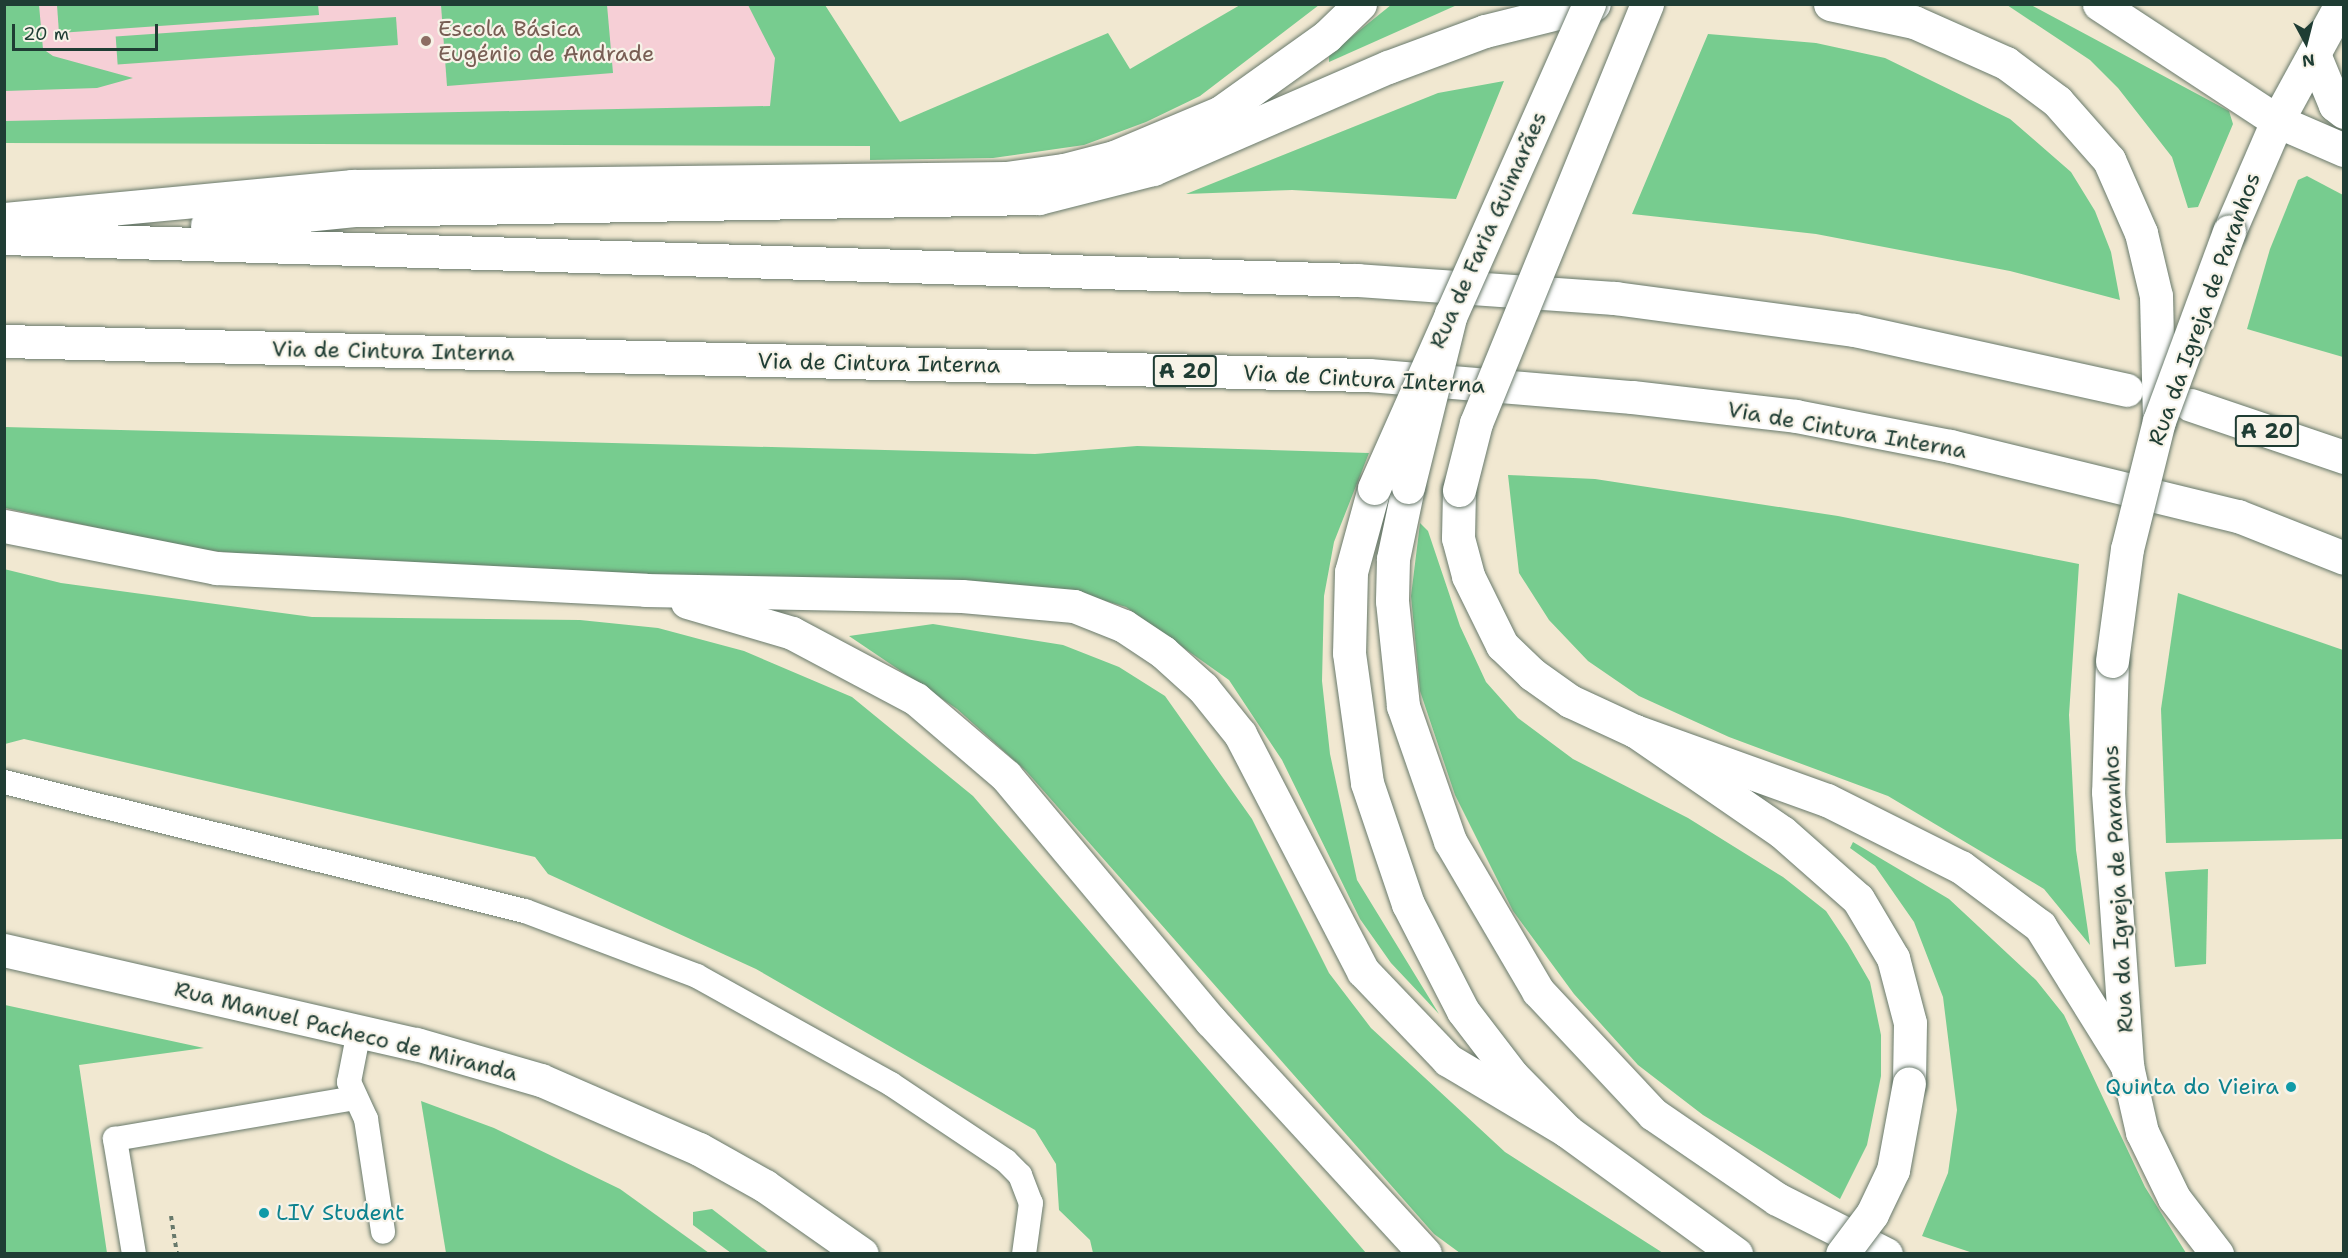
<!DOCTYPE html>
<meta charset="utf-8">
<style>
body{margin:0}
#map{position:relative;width:2348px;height:1258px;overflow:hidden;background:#f1e8d1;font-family:"Shantell Sans",sans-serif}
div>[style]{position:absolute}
.built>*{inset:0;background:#f6cfd6;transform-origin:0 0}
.green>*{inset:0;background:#77cc8f;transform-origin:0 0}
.path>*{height:4px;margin-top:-2px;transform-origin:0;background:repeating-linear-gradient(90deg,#68796b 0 4.5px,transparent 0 9px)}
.roads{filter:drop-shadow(0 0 2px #68796b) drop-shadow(0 0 2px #68796b)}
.service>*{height:24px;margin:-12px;padding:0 12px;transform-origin:12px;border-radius:12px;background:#fff}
.minor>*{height:33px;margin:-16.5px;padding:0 16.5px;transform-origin:16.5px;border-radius:16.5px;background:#fff}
.tertiary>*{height:33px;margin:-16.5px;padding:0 16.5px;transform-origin:16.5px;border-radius:16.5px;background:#fff}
.secondary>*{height:33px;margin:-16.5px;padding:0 16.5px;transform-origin:16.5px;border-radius:16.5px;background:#fff}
.motorway>*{height:33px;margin:-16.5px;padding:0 16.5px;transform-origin:16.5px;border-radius:16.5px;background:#fff}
.bridges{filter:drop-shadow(0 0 2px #68796b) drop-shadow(0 0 2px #68796b)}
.secondary-bridge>*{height:33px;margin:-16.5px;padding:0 16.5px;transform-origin:16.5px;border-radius:16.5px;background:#fff}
.motorway-bridge>*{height:33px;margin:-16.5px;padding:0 16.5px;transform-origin:16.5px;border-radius:16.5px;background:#fff}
.dots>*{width:16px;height:16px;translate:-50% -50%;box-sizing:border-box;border:3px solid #f7f3e8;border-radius:50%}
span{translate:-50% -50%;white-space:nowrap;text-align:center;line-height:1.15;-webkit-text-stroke:4.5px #f7f3e8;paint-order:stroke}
.shield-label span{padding:2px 4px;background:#f7f3e8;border:2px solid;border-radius:4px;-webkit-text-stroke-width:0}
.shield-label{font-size:21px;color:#1f3d34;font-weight:700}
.education-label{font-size:22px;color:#785e54}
.left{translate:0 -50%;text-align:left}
.street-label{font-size:22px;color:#1f3d34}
.culture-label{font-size:22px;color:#0d838f}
.right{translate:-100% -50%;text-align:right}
.frame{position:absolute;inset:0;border:6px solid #1f3d34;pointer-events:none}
.north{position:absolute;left:2276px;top:12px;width:60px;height:60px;-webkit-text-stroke:4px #f7f3e8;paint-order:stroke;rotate:173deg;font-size:16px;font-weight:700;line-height:24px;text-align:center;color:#1f3d34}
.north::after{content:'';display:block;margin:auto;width:21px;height:27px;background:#1f3d34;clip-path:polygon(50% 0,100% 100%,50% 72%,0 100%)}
.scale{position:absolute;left:12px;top:24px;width:146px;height:27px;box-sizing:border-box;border:3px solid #1f3d34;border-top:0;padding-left:8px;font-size:18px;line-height:21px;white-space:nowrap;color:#1f3d34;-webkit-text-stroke:4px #f7f3e8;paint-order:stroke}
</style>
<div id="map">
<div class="built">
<i style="left:5px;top:5px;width:820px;height:138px"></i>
</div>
<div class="green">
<i style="clip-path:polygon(318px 4px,319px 15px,59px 33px,57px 5px)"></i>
<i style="clip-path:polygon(4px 5px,39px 5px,43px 49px,53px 56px,133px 78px,97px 88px,5px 91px)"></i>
<i style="clip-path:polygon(441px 5px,607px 5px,613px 73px,447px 86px)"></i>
<i style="clip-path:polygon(825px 5px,900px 122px,1108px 33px,1130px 69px,1240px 5px,1319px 5px,1200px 96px,1146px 122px,1084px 145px,993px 158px,870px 160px,870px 146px,5px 143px,5px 121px,770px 106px,775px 58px,748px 5px)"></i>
<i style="clip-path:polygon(1391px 5px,1457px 5px,1329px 62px,1329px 55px)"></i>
<i style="clip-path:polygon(2007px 5px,2031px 5px,2229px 111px,2233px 124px,2198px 207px,2188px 208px,2172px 157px,2118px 88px,2090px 60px)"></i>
<i style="left:396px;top:17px;width:28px;height:281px;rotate:86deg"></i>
<i style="clip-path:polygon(1708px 34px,1816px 43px,1885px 58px,2010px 119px,2071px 172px,2095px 211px,2111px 252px,2120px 300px,2010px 271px,1816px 234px,1632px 214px)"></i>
<i style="clip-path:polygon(1504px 81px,1456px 199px,1292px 190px,1186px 194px,1438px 93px)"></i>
<i style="clip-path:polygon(2307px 176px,2343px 195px,2343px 357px,2247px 329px,2270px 249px,2298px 180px)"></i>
<i style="clip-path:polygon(4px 427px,1035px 454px,1137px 446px,1369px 453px,1334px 542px,1324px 596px,1322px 681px,1330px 754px,1357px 880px,1439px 1014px,1391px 963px,1360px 919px,1282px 760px,1229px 680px,1126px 607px,1065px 589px,333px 563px,195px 549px,5px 508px)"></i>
<i style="clip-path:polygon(1508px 475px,1595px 479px,1838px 516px,2079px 564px,2069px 715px,2076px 850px,2090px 945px,2044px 889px,1888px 796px,1729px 737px,1639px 696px,1588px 661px,1549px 620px,1519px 573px)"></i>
<i style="clip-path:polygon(1420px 523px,1428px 531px,1460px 626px,1486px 682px,1518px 718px,1573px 759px,1688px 818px,1783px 877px,1826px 911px,1848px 944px,1870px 982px,1881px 1035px,1881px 1076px,1867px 1145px,1840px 1199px,1703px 1115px,1638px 1065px,1574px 994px,1513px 911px,1455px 795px,1420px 691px,1411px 596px)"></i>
<i style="clip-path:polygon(4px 569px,61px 583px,312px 617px,580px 620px,658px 628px,744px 651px,852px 697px,973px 796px,1366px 1253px,1093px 1253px,1090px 1240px,1059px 1210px,1056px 1164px,1035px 1130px,756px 969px,548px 874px,535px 857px,24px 739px,5px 744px)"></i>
<i style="clip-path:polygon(2178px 593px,2343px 650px,2343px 839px,2166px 843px,2161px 709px)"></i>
<i style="clip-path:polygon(933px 624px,1063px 645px,1119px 667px,1165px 696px,1252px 819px,1329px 973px,1371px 1028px,1505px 1152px,1663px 1253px,1460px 1253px,1434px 1234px,1026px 771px,957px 709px,849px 636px)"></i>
<i style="clip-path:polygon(1853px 842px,1949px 899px,2036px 980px,2064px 1015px,2145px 1187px,2186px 1253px,1973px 1253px,1922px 1236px,1948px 1173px,1957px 1110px,1943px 997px,1914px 922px,1875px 866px,1850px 848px)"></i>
<i style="clip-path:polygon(2208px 869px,2206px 964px,2175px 967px,2165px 872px)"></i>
<i style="clip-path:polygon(5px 1005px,204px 1048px,79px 1065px,107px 1253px,5px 1253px)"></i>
<i style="clip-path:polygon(421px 1101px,494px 1128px,620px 1189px,709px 1253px,446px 1253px)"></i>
<i style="clip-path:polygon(712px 1209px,769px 1253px,731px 1253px,693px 1225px,693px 1212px)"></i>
</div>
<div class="path">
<i style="left:171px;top:1216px;width:38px;rotate:81deg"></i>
</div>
<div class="roads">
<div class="service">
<i style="left:4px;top:782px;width:537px;rotate:13.91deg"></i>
<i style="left:525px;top:911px;width:184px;rotate:20.7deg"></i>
<i style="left:697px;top:976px;width:222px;rotate:29.1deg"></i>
<i style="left:891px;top:1084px;width:138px;rotate:33.8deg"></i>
<i style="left:1006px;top:1161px;width:20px;rotate:45deg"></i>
<i style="left:1020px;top:1175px;width:30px;rotate:69deg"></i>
<i style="left:1031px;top:1203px;width:51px;rotate:97.8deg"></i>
<i style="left:359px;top:1031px;width:52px;rotate:101.1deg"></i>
<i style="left:349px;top:1082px;width:41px;rotate:65.3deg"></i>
<i style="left:366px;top:1119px;width:114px;rotate:81.4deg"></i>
<i style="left:134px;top:1254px;width:117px;rotate:-99.4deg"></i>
<i style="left:115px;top:1139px;width:244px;rotate:-9.7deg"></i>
</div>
<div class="minor">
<i style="left:4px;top:950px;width:423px;rotate:12.9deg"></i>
<i style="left:416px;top:1044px;width:130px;rotate:16.1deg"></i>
<i style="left:541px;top:1080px;width:172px;rotate:23.6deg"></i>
<i style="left:699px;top:1149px;width:76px;rotate:29.3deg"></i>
<i style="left:765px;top:1186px;width:118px;rotate:35deg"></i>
</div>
<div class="tertiary">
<i style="left:2277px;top:121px;width:133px;rotate:-61.3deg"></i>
</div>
<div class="secondary">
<i style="left:2229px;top:232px;width:121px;rotate:-66.6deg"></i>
<i style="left:1374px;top:488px;width:87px;rotate:105.3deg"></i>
<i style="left:1351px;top:572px;width:81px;rotate:91.4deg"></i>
<i style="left:1349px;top:653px;width:131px;rotate:82.1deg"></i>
<i style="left:1367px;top:783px;width:128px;rotate:71.3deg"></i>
<i style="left:1408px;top:904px;width:120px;rotate:62.8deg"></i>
<i style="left:1463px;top:1011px;width:81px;rotate:52.6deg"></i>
<i style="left:1512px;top:1075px;width:78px;rotate:45.5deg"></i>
<i style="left:1567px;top:1131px;width:209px;rotate:36deg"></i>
<i style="left:1459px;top:490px;width:48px;rotate:91.2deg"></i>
<i style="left:1458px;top:538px;width:39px;rotate:75deg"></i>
<i style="left:1468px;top:576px;width:77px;rotate:63.8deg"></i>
<i style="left:1502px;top:645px;width:42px;rotate:44deg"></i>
<i style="left:1532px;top:674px;width:47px;rotate:35.4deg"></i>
<i style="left:1570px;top:701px;width:72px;rotate:24.8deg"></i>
<i style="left:1635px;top:731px;width:204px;rotate:19.8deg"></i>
<i style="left:1827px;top:800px;width:150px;rotate:26.6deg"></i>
<i style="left:1961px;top:867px;width:99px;rotate:36.8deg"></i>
<i style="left:2040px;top:926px;width:165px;rotate:58.1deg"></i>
<i style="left:2112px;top:661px;width:131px;rotate:91.7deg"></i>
<i style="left:2108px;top:792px;width:275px;rotate:86deg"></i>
<i style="left:2127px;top:1066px;width:68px;rotate:77.2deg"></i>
<i style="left:2142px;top:1132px;width:73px;rotate:64.1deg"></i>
<i style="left:2174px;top:1198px;width:71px;rotate:52.5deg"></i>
</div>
<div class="motorway">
<i style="left:1830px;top:4px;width:86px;rotate:12.1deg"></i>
<i style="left:1914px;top:22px;width:101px;rotate:24deg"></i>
<i style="left:2006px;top:63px;width:64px;rotate:36.7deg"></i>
<i style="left:2057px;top:101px;width:79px;rotate:48.6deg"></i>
<i style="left:2109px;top:160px;width:80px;rotate:66.3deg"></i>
<i style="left:2141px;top:233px;width:65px;rotate:76.6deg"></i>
<i style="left:2156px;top:296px;width:125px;rotate:88.6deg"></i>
<i style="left:2099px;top:4px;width:213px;rotate:33.3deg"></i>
<i style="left:2277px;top:121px;width:73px;rotate:23.4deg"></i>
<i style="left:2314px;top:54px;width:55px;rotate:67.6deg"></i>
<i style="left:2335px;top:105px;width:11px;rotate:38deg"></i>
<i style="left:4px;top:219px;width:350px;rotate:-5.4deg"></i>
<i style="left:352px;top:186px;width:654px;rotate:-0.7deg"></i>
<i style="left:1006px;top:178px;width:59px;rotate:-7.9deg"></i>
<i style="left:1064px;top:170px;width:52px;rotate:-14.6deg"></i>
<i style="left:1114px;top:157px;width:116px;rotate:-22.8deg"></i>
<i style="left:1221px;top:112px;width:130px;rotate:-35.6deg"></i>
<i style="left:1327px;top:36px;width:46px;rotate:-44.1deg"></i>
<i style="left:207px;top:225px;width:149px;rotate:-5.8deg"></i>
<i style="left:355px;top:210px;width:684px;rotate:-1.01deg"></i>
<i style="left:1039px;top:198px;width:118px;rotate:-14.3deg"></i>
<i style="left:1153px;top:169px;width:256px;rotate:-23.5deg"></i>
<i style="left:1388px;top:67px;width:103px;rotate:-20.4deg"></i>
<i style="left:1485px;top:31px;width:112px;rotate:-13.9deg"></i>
<i style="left:4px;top:238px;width:1354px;rotate:1.78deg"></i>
<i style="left:1357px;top:280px;width:259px;rotate:4deg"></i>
<i style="left:1615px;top:298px;width:241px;rotate:7.6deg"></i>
<i style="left:1854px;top:330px;width:279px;rotate:12.4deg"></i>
<i style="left:4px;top:341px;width:1365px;rotate:1.43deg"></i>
<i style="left:1369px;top:375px;width:264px;rotate:4.8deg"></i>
<i style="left:1632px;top:397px;width:165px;rotate:6.6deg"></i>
<i style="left:1796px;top:416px;width:157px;rotate:11deg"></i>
<i style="left:1950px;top:446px;width:296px;rotate:13.7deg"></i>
<i style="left:2238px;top:516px;width:114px;rotate:21.6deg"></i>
<i style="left:2191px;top:405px;width:162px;rotate:18.8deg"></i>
<i style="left:1408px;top:487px;width:74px;rotate:101.8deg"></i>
<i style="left:1393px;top:559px;width:42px;rotate:91.4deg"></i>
<i style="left:1392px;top:601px;width:106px;rotate:84deg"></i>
<i style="left:1403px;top:706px;width:143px;rotate:70.8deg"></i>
<i style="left:1450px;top:841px;width:174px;rotate:59.6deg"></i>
<i style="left:1538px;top:991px;width:168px;rotate:46.9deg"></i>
<i style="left:1653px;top:1114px;width:150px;rotate:34.4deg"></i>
<i style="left:1777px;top:1199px;width:122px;rotate:26.8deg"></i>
<i style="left:4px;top:526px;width:216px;rotate:11.2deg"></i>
<i style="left:216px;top:568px;width:430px;rotate:2.9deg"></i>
<i style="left:645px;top:590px;width:317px;rotate:1.1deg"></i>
<i style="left:962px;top:596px;width:112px;rotate:5.1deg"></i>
<i style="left:1074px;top:606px;width:54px;rotate:21.8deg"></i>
<i style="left:1124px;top:626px;width:47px;rotate:33.7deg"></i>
<i style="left:1163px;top:652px;width:54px;rotate:42deg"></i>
<i style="left:1203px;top:688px;width:59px;rotate:51.2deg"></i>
<i style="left:1240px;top:734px;width:267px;rotate:62.6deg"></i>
<i style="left:1363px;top:971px;width:123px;rotate:46.3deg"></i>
<i style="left:1448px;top:1060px;width:139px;rotate:30.8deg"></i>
<i style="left:687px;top:602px;width:109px;rotate:16.4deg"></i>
<i style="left:792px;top:633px;width:140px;rotate:28deg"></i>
<i style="left:916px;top:699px;width:118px;rotate:40.5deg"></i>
<i style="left:1006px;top:776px;width:319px;rotate:50.1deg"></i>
<i style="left:1211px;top:1021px;width:316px;rotate:47.4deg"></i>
<i style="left:1635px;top:731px;width:178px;rotate:34.5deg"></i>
<i style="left:1782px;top:832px;width:101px;rotate:41.4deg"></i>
<i style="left:1858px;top:899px;width:69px;rotate:59.3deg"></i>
<i style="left:1893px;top:958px;width:67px;rotate:75.3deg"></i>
<i style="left:1910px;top:1023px;width:60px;rotate:91deg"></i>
</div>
</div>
<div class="bridges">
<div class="secondary-bridge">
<i style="left:1374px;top:488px;width:530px;rotate:-66.05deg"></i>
<i style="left:1459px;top:490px;width:69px;rotate:-75.8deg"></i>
<i style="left:1476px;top:423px;width:453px;rotate:-67.8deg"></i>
<i style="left:2112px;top:661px;width:113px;rotate:-82.4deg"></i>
<i style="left:2127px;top:549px;width:132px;rotate:-76deg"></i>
<i style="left:2159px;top:421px;width:202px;rotate:-69.7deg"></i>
</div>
<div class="motorway-bridge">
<i style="left:1408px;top:487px;width:179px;rotate:-76.1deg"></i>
<i style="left:1842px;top:1254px;width:50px;rotate:-53.1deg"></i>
<i style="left:1872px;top:1214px;width:49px;rotate:-64.5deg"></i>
<i style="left:1893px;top:1170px;width:88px;rotate:-79.6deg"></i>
</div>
</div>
<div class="dots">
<i style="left:426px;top:41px;background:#8d6e63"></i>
<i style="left:2291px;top:1087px;background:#0f9aa8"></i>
<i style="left:264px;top:1213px;background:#0f9aa8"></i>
</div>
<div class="shield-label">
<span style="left:1185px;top:371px">A 20</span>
<span style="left:2267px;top:431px">A 20</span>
</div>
<div class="education-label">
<span class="left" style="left:438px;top:41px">Escola Básica<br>Eugénio de Andrade</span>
</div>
<div class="street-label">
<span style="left:1488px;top:230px;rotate:-66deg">Rua de Faria Guimarães</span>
<span style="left:2204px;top:309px;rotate:-70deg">Rua da Igreja de Paranhos</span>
<span style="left:393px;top:351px;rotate:1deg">Via de Cintura Interna</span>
<span style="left:879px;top:363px;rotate:1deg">Via de Cintura Interna</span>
<span style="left:1364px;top:379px;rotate:3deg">Via de Cintura Interna</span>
<span style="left:1847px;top:430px;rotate:10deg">Via de Cintura Interna</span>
<span style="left:2118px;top:889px;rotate:-93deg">Rua da Igreja de Paranhos</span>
<span style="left:346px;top:1031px;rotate:14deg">Rua Manuel Pacheco de Miranda</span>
</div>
<div class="culture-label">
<span class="right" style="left:2279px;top:1087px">Quinta do Vieira</span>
<span class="left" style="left:276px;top:1213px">LIV Student</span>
</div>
<div class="frame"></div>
<div class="north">N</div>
<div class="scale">20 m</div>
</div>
